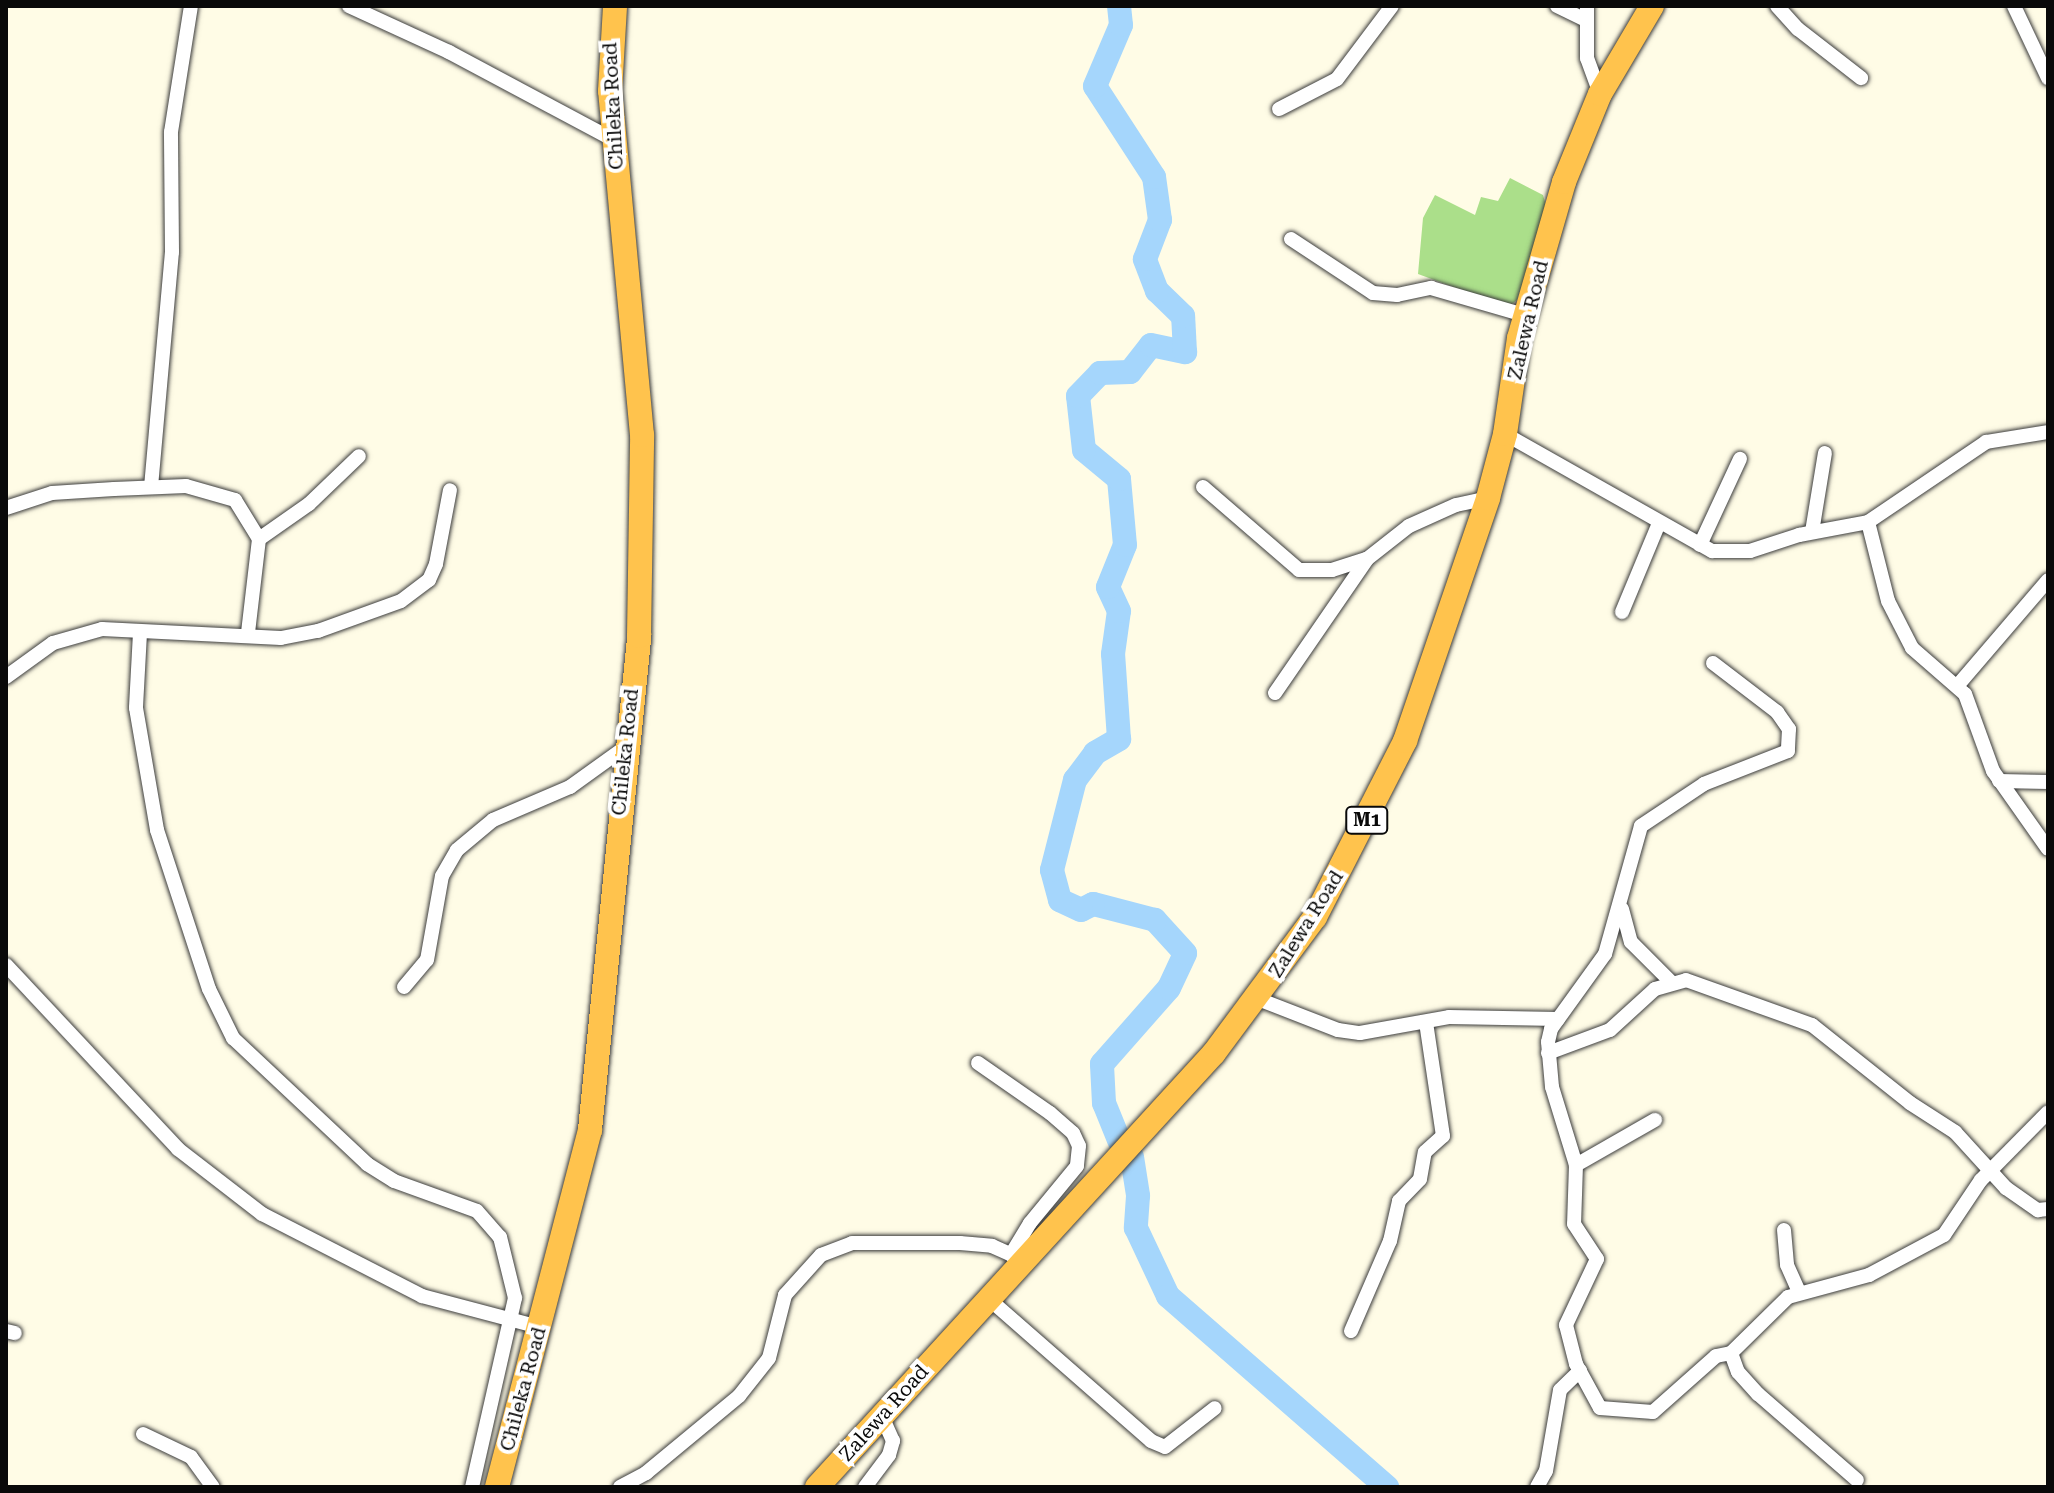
<!DOCTYPE html>
<style>
body{margin:0}
#map{position:relative;width:2054px;height:1493px;overflow:hidden;background:#fffce6;font-family:"Roboto Serif",serif}
div>[style]{position:absolute}
.forest>*{inset:0;background:#abdf8a}
.river>*{height:24px;margin:-12px;padding:0 12px;transform-origin:12px;border-radius:12px;background:#a5d6fc}
.roads{filter:drop-shadow(0 0 2px #3c3c3c) drop-shadow(0 0 2px #3c3c3c)}
.minor>*{height:14px;margin:-7px;padding:0 7px;transform-origin:7px;border-radius:7px;background:#fff}
.trunk>*{height:24px;margin:-12px;padding:0 12px;transform-origin:12px;border-radius:12px;background:#ffc34d}
span{translate:-50% -50%;white-space:nowrap;text-align:center;line-height:1.15;-webkit-text-stroke:8px #fff;paint-order:stroke}
.shield-label span{padding:2px 6px;background:#fff;border:2px solid;border-radius:6px;-webkit-text-stroke-width:0}
.shield-label{font-size:18px;color:#090909;font-weight:700}
.street-label{font-size:20px;color:#090909}
.frame{position:absolute;inset:0;border:8px solid #090909;pointer-events:none}
</style>
<div id="map">
<div class="forest">
<i style="clip-path:polygon(1510px 178px,1543px 195px,1547px 209px,1517px 300px,1508px 307px,1418px 274px,1423px 218px,1435px 195px,1475px 215px,1481px 197px,1498px 201px)"></i>
</div>
<div class="river">
<i style="left:1119px;top:1140px;width:40px;rotate:-112deg"></i>
<i style="left:1104px;top:1103px;width:39px;rotate:-93deg"></i>
<i style="left:1102px;top:1064px;width:101px;rotate:-48.6deg"></i>
<i style="left:1169px;top:988px;width:38px;rotate:-65deg"></i>
<i style="left:1185px;top:953px;width:45px;rotate:-132.3deg"></i>
<i style="left:1155px;top:920px;width:64px;rotate:-165.5deg"></i>
<i style="left:1093px;top:904px;width:13px;rotate:153deg"></i>
<i style="left:1081px;top:910px;width:23px;rotate:-155deg"></i>
<i style="left:1060px;top:900px;width:31px;rotate:-105deg"></i>
<i style="left:1052px;top:870px;width:93px;rotate:-75.7deg"></i>
<i style="left:1075px;top:780px;width:34px;rotate:-53deg"></i>
<i style="left:1095px;top:753px;width:28px;rotate:-30deg"></i>
<i style="left:1119px;top:739px;width:85px;rotate:-94deg"></i>
<i style="left:1113px;top:654px;width:43px;rotate:-82.1deg"></i>
<i style="left:1119px;top:611px;width:26px;rotate:-115deg"></i>
<i style="left:1108px;top:587px;width:45px;rotate:-68deg"></i>
<i style="left:1125px;top:545px;width:66px;rotate:-95.2deg"></i>
<i style="left:1119px;top:479px;width:45px;rotate:-140.4deg"></i>
<i style="left:1084px;top:450px;width:54px;rotate:-96.3deg"></i>
<i style="left:1078px;top:396px;width:32px;rotate:-46deg"></i>
<i style="left:1100px;top:373px;width:30px;rotate:-2deg"></i>
<i style="left:1130px;top:372px;width:34px;rotate:-52deg"></i>
<i style="left:1151px;top:345px;width:35px;rotate:12deg"></i>
<i style="left:1185px;top:352px;width:36px;rotate:-93deg"></i>
<i style="left:1183px;top:316px;width:36px;rotate:-136deg"></i>
<i style="left:1157px;top:291px;width:34px;rotate:-111deg"></i>
<i style="left:1145px;top:259px;width:42px;rotate:-69deg"></i>
<i style="left:1160px;top:220px;width:43px;rotate:-97.9deg"></i>
<i style="left:1154px;top:177px;width:108px;rotate:-123deg"></i>
<i style="left:1095px;top:86px;width:66px;rotate:-66.9deg"></i>
<i style="left:1121px;top:25px;width:19px;rotate:-96deg"></i>
<i style="left:1132px;top:1157px;width:39px;rotate:81deg"></i>
<i style="left:1138px;top:1196px;width:32px;rotate:94deg"></i>
<i style="left:1136px;top:1228px;width:75px;rotate:64.8deg"></i>
<i style="left:1168px;top:1296px;width:291px;rotate:41.1deg"></i>
</div>
<div class="roads">
<div class="minor">
<i style="left:349px;top:6px;width:110px;rotate:24.7deg"></i>
<i style="left:449px;top:52px;width:187px;rotate:28.1deg"></i>
<i style="left:1557px;top:6px;width:32px;rotate:26deg"></i>
<i style="left:1587px;top:6px;width:52px;rotate:90deg"></i>
<i style="left:1587px;top:58px;width:38px;rotate:70deg"></i>
<i style="left:1777px;top:6px;width:31px;rotate:48deg"></i>
<i style="left:1798px;top:29px;width:80px;rotate:37.9deg"></i>
<i style="left:2014px;top:6px;width:80px;rotate:64.7deg"></i>
<i style="left:1279px;top:109px;width:65px;rotate:-27.3deg"></i>
<i style="left:1337px;top:79px;width:91px;rotate:-53deg"></i>
<i style="left:1291px;top:239px;width:98px;rotate:33.4deg"></i>
<i style="left:1373px;top:293px;width:24px;rotate:5deg"></i>
<i style="left:1397px;top:295px;width:35px;rotate:-12deg"></i>
<i style="left:1431px;top:288px;width:97px;rotate:16.2deg"></i>
<i style="left:1505px;top:434px;width:238px;rotate:29.5deg"></i>
<i style="left:1712px;top:551px;width:38px"></i>
<i style="left:1750px;top:551px;width:52px;rotate:-18.1deg"></i>
<i style="left:1799px;top:535px;width:70px;rotate:-10.7deg"></i>
<i style="left:1868px;top:522px;width:81px;rotate:75.8deg"></i>
<i style="left:1888px;top:601px;width:53px;rotate:62.9deg"></i>
<i style="left:1912px;top:648px;width:70px;rotate:41deg"></i>
<i style="left:1965px;top:694px;width:82px;rotate:70deg"></i>
<i style="left:1993px;top:771px;width:95px;rotate:54.8deg"></i>
<i style="left:151px;top:487px;width:236px;rotate:-84.9deg"></i>
<i style="left:172px;top:252px;width:120px;rotate:-90.5deg"></i>
<i style="left:171px;top:132px;width:128px;rotate:-81deg"></i>
<i style="left:1203px;top:487px;width:127px;rotate:40.8deg"></i>
<i style="left:1299px;top:570px;width:33px"></i>
<i style="left:1332px;top:570px;width:36px;rotate:-18deg"></i>
<i style="left:6px;top:508px;width:48px;rotate:-18.1deg"></i>
<i style="left:52px;top:493px;width:62px;rotate:-3.7deg"></i>
<i style="left:114px;top:489px;width:72px;rotate:-2.4deg"></i>
<i style="left:186px;top:486px;width:51px;rotate:15.9deg"></i>
<i style="left:235px;top:500px;width:46px;rotate:58.4deg"></i>
<i style="left:259px;top:539px;width:95px;rotate:96.7deg"></i>
<i style="left:1868px;top:522px;width:143px;rotate:-34.1deg"></i>
<i style="left:1986px;top:442px;width:63px;rotate:-9.2deg"></i>
<i style="left:1812px;top:532px;width:80px;rotate:-80.7deg"></i>
<i style="left:259px;top:539px;width:61px;rotate:-35deg"></i>
<i style="left:309px;top:504px;width:69px;rotate:-43.8deg"></i>
<i style="left:1700px;top:545px;width:95px;rotate:-65.1deg"></i>
<i style="left:1622px;top:612px;width:96px;rotate:-67.4deg"></i>
<i style="left:140px;top:633px;width:75px;rotate:93.1deg"></i>
<i style="left:136px;top:708px;width:124px;rotate:80.2deg"></i>
<i style="left:157px;top:830px;width:167px;rotate:71.9deg"></i>
<i style="left:209px;top:989px;width:55px;rotate:63.9deg"></i>
<i style="left:233px;top:1038px;width:184px;rotate:43.2deg"></i>
<i style="left:367px;top:1164px;width:32px;rotate:32deg"></i>
<i style="left:394px;top:1181px;width:88px;rotate:19.9deg"></i>
<i style="left:477px;top:1211px;width:35px;rotate:49deg"></i>
<i style="left:500px;top:1237px;width:63px;rotate:76.2deg"></i>
<i style="left:515px;top:1298px;width:194px;rotate:102.8deg"></i>
<i style="left:1713px;top:663px;width:81px;rotate:37.4deg"></i>
<i style="left:1777px;top:712px;width:21px;rotate:55deg"></i>
<i style="left:1789px;top:729px;width:22px;rotate:93deg"></i>
<i style="left:1788px;top:751px;width:90px;rotate:158.6deg"></i>
<i style="left:1704px;top:784px;width:76px;rotate:146.3deg"></i>
<i style="left:1641px;top:826px;width:133px;rotate:105.7deg"></i>
<i style="left:1605px;top:954px;width:92px;rotate:125.8deg"></i>
<i style="left:1551px;top:1029px;width:13px;rotate:103deg"></i>
<i style="left:1548px;top:1042px;width:45px;rotate:84.9deg"></i>
<i style="left:1552px;top:1087px;width:82px;rotate:72.9deg"></i>
<i style="left:1576px;top:1165px;width:59px;rotate:91.9deg"></i>
<i style="left:1574px;top:1224px;width:42px;rotate:56.7deg"></i>
<i style="left:1597px;top:1259px;width:73px;rotate:115.2deg"></i>
<i style="left:1566px;top:1325px;width:40px;rotate:75.6deg"></i>
<i style="left:1576px;top:1364px;width:50px;rotate:61.4deg"></i>
<i style="left:1600px;top:1408px;width:53px;rotate:4.3deg"></i>
<i style="left:1653px;top:1412px;width:84px;rotate:-41.6deg"></i>
<i style="left:1716px;top:1356px;width:15px;rotate:-11deg"></i>
<i style="left:1731px;top:1353px;width:80px;rotate:-44.5deg"></i>
<i style="left:1788px;top:1297px;width:84px;rotate:-15.2deg"></i>
<i style="left:1869px;top:1275px;width:85px;rotate:-28.1deg"></i>
<i style="left:1944px;top:1235px;width:66px;rotate:-56.1deg"></i>
<i style="left:1981px;top:1180px;width:95px;rotate:-45.4deg"></i>
<i style="left:6px;top:677px;width:58px;rotate:-35.9deg"></i>
<i style="left:53px;top:643px;width:51px;rotate:-15.9deg"></i>
<i style="left:102px;top:629px;width:179px;rotate:2.9deg"></i>
<i style="left:281px;top:638px;width:38px;rotate:-11deg"></i>
<i style="left:318px;top:631px;width:88px;rotate:-19.9deg"></i>
<i style="left:401px;top:601px;width:35px;rotate:-37deg"></i>
<i style="left:429px;top:580px;width:17px;rotate:-66deg"></i>
<i style="left:436px;top:564px;width:75px;rotate:-79.3deg"></i>
<i style="left:1958px;top:685px;width:138px;rotate:-49.4deg"></i>
<i style="left:1275px;top:693px;width:163px;rotate:-55.5deg"></i>
<i style="left:1367px;top:559px;width:53px;rotate:-38.2deg"></i>
<i style="left:1409px;top:526px;width:51px;rotate:-24.1deg"></i>
<i style="left:1456px;top:505px;width:33px;rotate:-12deg"></i>
<i style="left:1999px;top:781px;width:49px;rotate:1.2deg"></i>
<i style="left:1622px;top:909px;width:34px;rotate:75deg"></i>
<i style="left:1631px;top:942px;width:55px;rotate:45deg"></i>
<i style="left:6px;top:965px;width:252px;rotate:46.9deg"></i>
<i style="left:178px;top:1149px;width:106px;rotate:37.7deg"></i>
<i style="left:262px;top:1214px;width:180px;rotate:27.1deg"></i>
<i style="left:422px;top:1296px;width:121px;rotate:14.8deg"></i>
<i style="left:404px;top:987px;width:35px;rotate:-50deg"></i>
<i style="left:427px;top:960px;width:85px;rotate:-79.9deg"></i>
<i style="left:442px;top:876px;width:30px;rotate:-60deg"></i>
<i style="left:457px;top:850px;width:47px;rotate:-39.8deg"></i>
<i style="left:493px;top:820px;width:84px;rotate:-23.2deg"></i>
<i style="left:570px;top:787px;width:67px;rotate:-35.8deg"></i>
<i style="left:1258px;top:999px;width:86px;rotate:21.2deg"></i>
<i style="left:1338px;top:1030px;width:22px;rotate:8deg"></i>
<i style="left:1360px;top:1033px;width:90px;rotate:-10.2deg"></i>
<i style="left:1449px;top:1017px;width:109px;rotate:1.1deg"></i>
<i style="left:1548px;top:1053px;width:66px;rotate:-20.4deg"></i>
<i style="left:1610px;top:1030px;width:61px;rotate:-42.3deg"></i>
<i style="left:1655px;top:989px;width:32px;rotate:-16deg"></i>
<i style="left:1686px;top:980px;width:134px;rotate:19.7deg"></i>
<i style="left:1812px;top:1025px;width:125px;rotate:38.5deg"></i>
<i style="left:1910px;top:1103px;width:54px;rotate:32.8deg"></i>
<i style="left:1955px;top:1132px;width:76px;rotate:47.7deg"></i>
<i style="left:2006px;top:1188px;width:39px;rotate:35deg"></i>
<i style="left:2038px;top:1210px;width:10px;rotate:-6deg"></i>
<i style="left:978px;top:1063px;width:88px;rotate:34.8deg"></i>
<i style="left:1050px;top:1113px;width:30px;rotate:41deg"></i>
<i style="left:1073px;top:1133px;width:14px;rotate:65deg"></i>
<i style="left:1079px;top:1146px;width:20px;rotate:96deg"></i>
<i style="left:1077px;top:1166px;width:74px;rotate:129.5deg"></i>
<i style="left:1030px;top:1223px;width:37px;rotate:121deg"></i>
<i style="left:1576px;top:1165px;width:91px;rotate:-29.7deg"></i>
<i style="left:1784px;top:1230px;width:35px;rotate:85deg"></i>
<i style="left:1787px;top:1265px;width:30px;rotate:66deg"></i>
<i style="left:989px;top:1299px;width:215px;rotate:41.2deg"></i>
<i style="left:1151px;top:1441px;width:15px;rotate:23deg"></i>
<i style="left:1165px;top:1447px;width:63px;rotate:-38deg"></i>
<i style="left:6px;top:1331px;width:9px;rotate:13deg"></i>
<i style="left:1351px;top:1331px;width:98px;rotate:-66.6deg"></i>
<i style="left:1390px;top:1241px;width:41px;rotate:-77.3deg"></i>
<i style="left:1399px;top:1201px;width:30px;rotate:-46deg"></i>
<i style="left:1420px;top:1179px;width:27px;rotate:-80deg"></i>
<i style="left:1425px;top:1152px;width:24px;rotate:-42deg"></i>
<i style="left:1443px;top:1136px;width:115px;rotate:-98.5deg"></i>
<i style="left:1731px;top:1353px;width:20px;rotate:70deg"></i>
<i style="left:1738px;top:1372px;width:30px;rotate:48deg"></i>
<i style="left:1758px;top:1394px;width:131px;rotate:41deg"></i>
<i style="left:143px;top:1434px;width:53px;rotate:25.6deg"></i>
<i style="left:191px;top:1457px;width:37px;rotate:54deg"></i>
<i style="left:620px;top:1487px;width:30px;rotate:-28deg"></i>
<i style="left:646px;top:1473px;width:121px;rotate:-39.6deg"></i>
<i style="left:739px;top:1396px;width:48px;rotate:-51.7deg"></i>
<i style="left:769px;top:1358px;width:65px;rotate:-75.7deg"></i>
<i style="left:785px;top:1295px;width:54px;rotate:-48deg"></i>
<i style="left:821px;top:1255px;width:33px;rotate:-21deg"></i>
<i style="left:852px;top:1243px;width:108px"></i>
<i style="left:960px;top:1243px;width:32px;rotate:5deg"></i>
<i style="left:992px;top:1246px;width:34px;rotate:24deg"></i>
<i style="left:865px;top:1487px;width:40px;rotate:-53deg"></i>
<i style="left:889px;top:1455px;width:15px;rotate:-74deg"></i>
<i style="left:893px;top:1441px;width:27px;rotate:-114deg"></i>
<i style="left:1537px;top:1487px;width:18px;rotate:-61deg"></i>
<i style="left:1546px;top:1471px;width:82px;rotate:-80.2deg"></i>
<i style="left:1560px;top:1390px;width:28px;rotate:-44deg"></i>
</div>
<div class="trunk">
<i style="left:497px;top:1487px;width:369px;rotate:-75.4deg"></i>
<i style="left:590px;top:1130px;width:496px;rotate:-84.3deg"></i>
<i style="left:639px;top:636px;width:201px;rotate:-89.1deg"></i>
<i style="left:642px;top:435px;width:345px;rotate:-95.3deg"></i>
<i style="left:610px;top:91px;width:85px;rotate:-86.6deg"></i>
<i style="left:817px;top:1487px;width:588px;rotate:-47.55deg"></i>
<i style="left:1214px;top:1053px;width:169px;rotate:-53.4deg"></i>
<i style="left:1315px;top:917px;width:198px;rotate:-62.9deg"></i>
<i style="left:1405px;top:741px;width:257px;rotate:-71.1deg"></i>
<i style="left:1488px;top:498px;width:66px;rotate:-75.1deg"></i>
<i style="left:1505px;top:434px;width:97px;rotate:-81.7deg"></i>
<i style="left:1519px;top:338px;width:162px;rotate:-73.9deg"></i>
<i style="left:1564px;top:182px;width:95px;rotate:-67.8deg"></i>
<i style="left:1600px;top:94px;width:102px;rotate:-59.4deg"></i>
</div>
</div>
<div class="shield-label">
<span style="left:1367px;top:820px">M1</span>
</div>
<div class="street-label">
<span style="left:613px;top:106px;rotate:-93deg">Chileka Road</span>
<span style="left:1528px;top:320px;rotate:-77deg">Zalewa Road</span>
<span style="left:625px;top:752px;rotate:-84deg">Chileka Road</span>
<span style="left:1306px;top:924px;rotate:-58deg">Zalewa Road</span>
<span style="left:523px;top:1389px;rotate:-75deg">Chileka Road</span>
<span style="left:884px;top:1413px;rotate:-48deg">Zalewa Road</span>
</div>
<div class="frame"></div>
</div>
